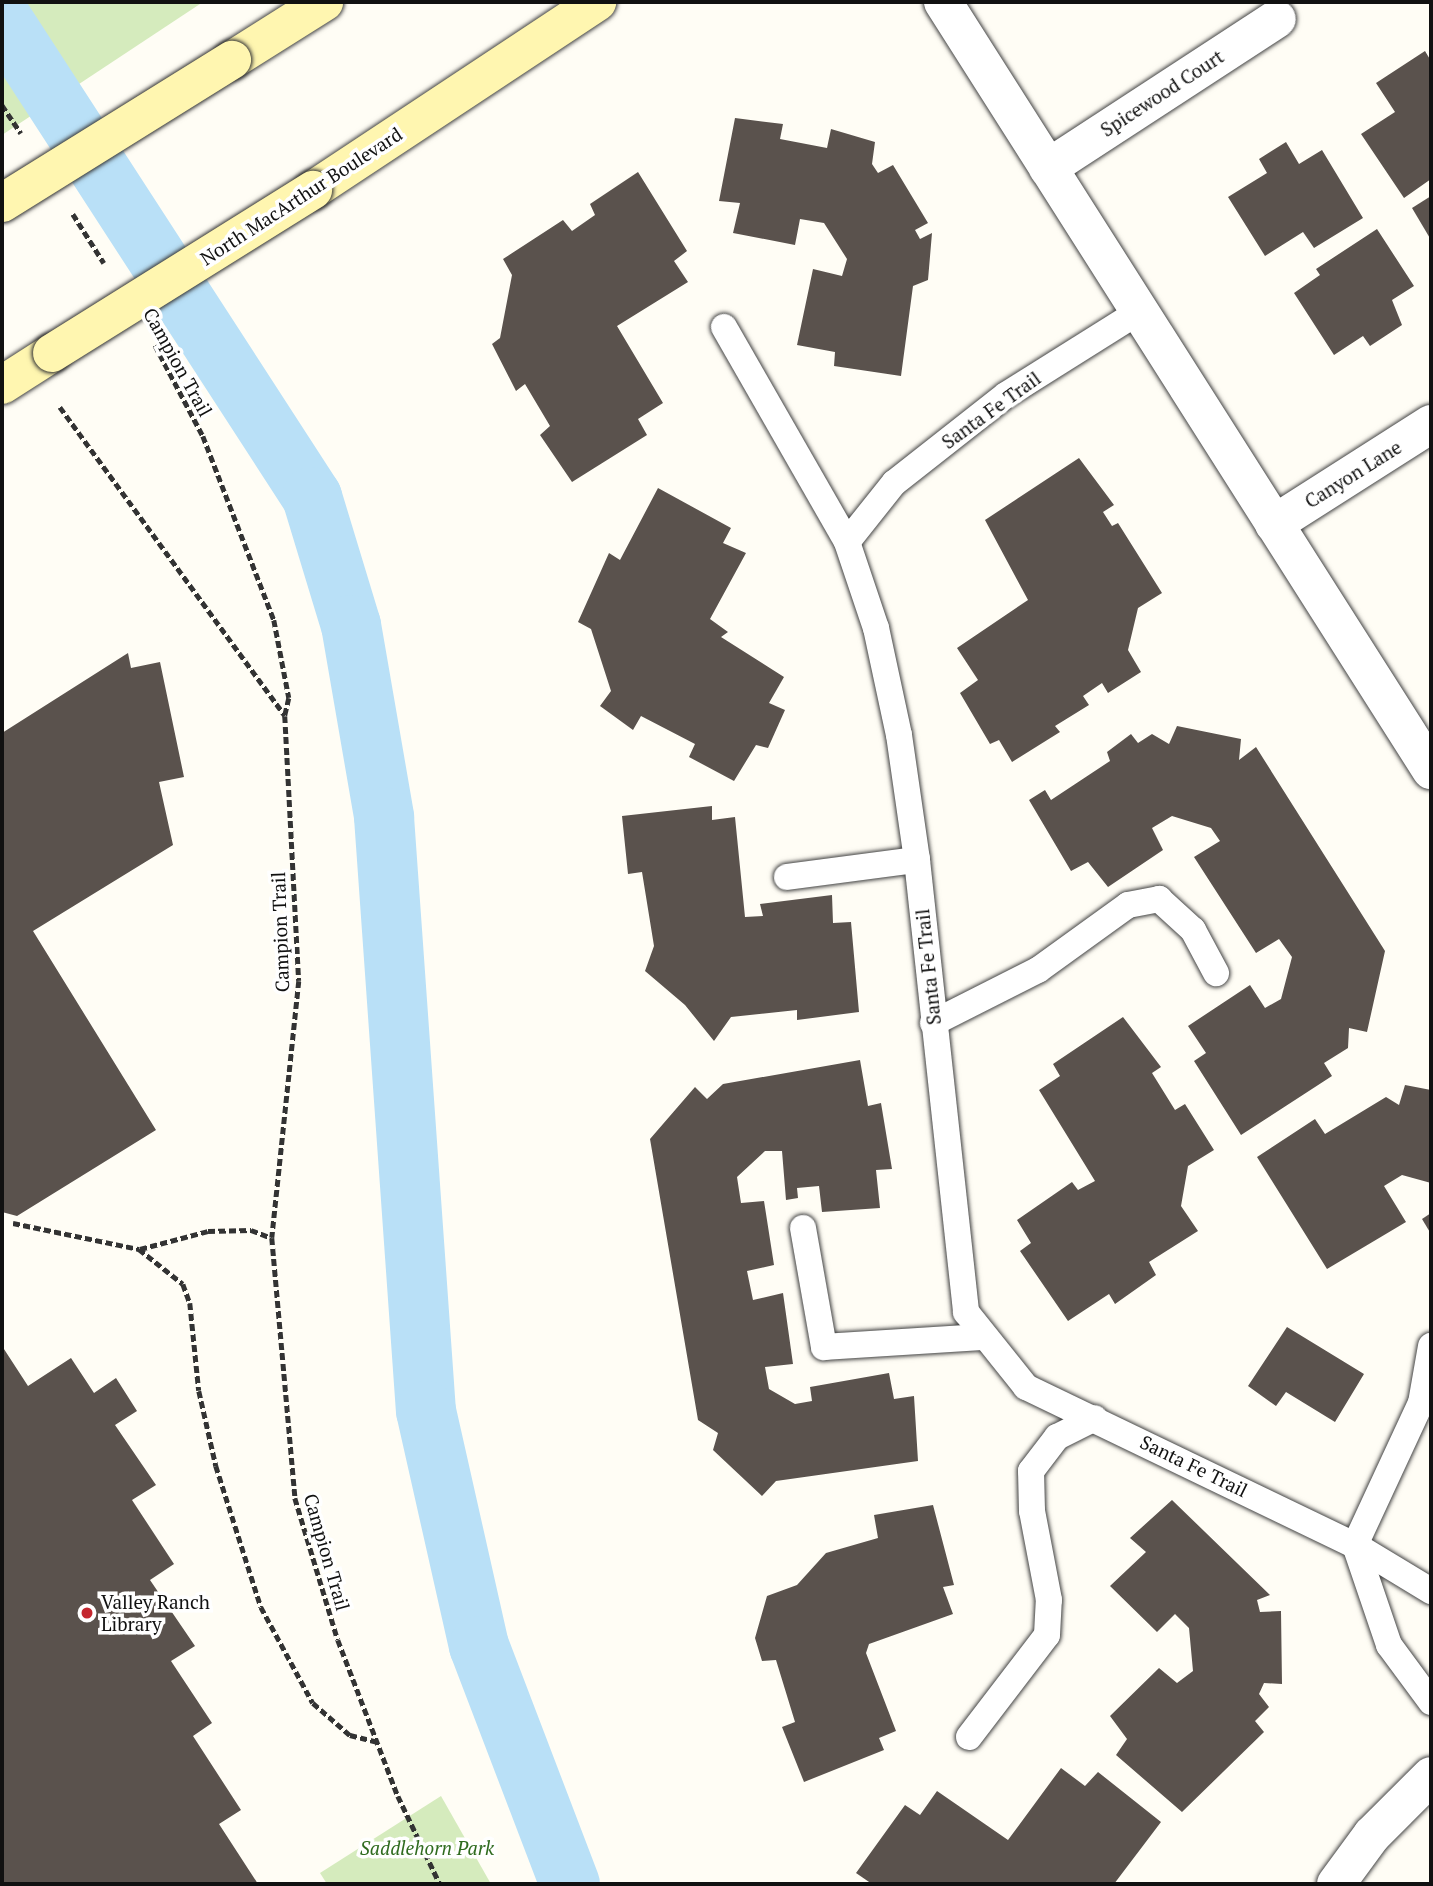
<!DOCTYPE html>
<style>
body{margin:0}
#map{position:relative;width:1433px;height:1886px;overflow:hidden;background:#fffdf5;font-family:"PT Serif",serif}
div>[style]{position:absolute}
.green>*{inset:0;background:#d5ebbd}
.canal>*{height:60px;margin:-30px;padding:0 30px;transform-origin:30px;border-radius:30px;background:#b9e0f7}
.building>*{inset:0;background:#5a524d}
.path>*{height:4.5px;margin-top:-2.25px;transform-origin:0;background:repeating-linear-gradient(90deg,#333 0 7px,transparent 0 10.5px)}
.roads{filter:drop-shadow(0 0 2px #444) drop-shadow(0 0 2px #444)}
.service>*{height:26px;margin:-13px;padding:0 13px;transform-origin:13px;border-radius:13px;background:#fff}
.minor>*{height:38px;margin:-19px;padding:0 19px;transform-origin:19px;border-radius:19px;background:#fff}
.tertiary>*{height:38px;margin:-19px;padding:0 19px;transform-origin:19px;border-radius:19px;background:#fff}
.secondary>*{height:38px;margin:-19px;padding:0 19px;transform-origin:19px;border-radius:19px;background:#fff6b0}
.bridges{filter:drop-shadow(0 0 2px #333) drop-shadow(0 0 2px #333)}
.secondary-bridge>*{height:38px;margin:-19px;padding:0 19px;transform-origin:19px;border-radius:19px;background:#fff6b0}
.dots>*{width:19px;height:19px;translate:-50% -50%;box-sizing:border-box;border:4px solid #fff;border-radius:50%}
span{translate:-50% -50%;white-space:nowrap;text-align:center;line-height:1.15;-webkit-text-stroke:7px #fff;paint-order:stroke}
.street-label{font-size:19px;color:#111}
.poi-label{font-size:19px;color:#111}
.left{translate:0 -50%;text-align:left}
.park-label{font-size:19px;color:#2f6b1f;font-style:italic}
.frame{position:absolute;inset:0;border:4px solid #111;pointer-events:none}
</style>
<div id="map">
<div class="green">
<i style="clip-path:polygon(2px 2px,203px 2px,2px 135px)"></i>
<i style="clip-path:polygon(441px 1796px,491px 1884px,327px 1884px,320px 1873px)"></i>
</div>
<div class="canal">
<i style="left:2px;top:19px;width:570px;rotate:57.04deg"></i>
<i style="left:312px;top:497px;width:134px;rotate:73.1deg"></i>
<i style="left:351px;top:625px;width:195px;rotate:80.2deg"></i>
<i style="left:384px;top:817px;width:595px;rotate:85.96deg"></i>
<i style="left:426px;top:1411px;width:241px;rotate:77.3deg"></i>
<i style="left:479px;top:1646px;width:255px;rotate:69.1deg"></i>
</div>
<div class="building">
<i style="clip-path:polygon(1425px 51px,1431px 61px,1431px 179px,1404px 198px,1361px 134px,1395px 112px,1376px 83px)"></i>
<i style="clip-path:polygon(735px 118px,783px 124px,780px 139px,827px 148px,831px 129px,875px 142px,872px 164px,878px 173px,893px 165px,928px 223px,915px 230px,920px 239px,932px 233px,928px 280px,913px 286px,901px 376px,834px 366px,835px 352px,797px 345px,813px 269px,842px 276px,847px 259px,824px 223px,800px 219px,795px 245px,733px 233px,740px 203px,719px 201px)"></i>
<i style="clip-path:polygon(1286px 142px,1299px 164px,1322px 150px,1363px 218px,1314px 248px,1303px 232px,1265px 256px,1228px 197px,1267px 173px,1259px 159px)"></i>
<i style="clip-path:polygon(638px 172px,687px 251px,674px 261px,688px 282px,617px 326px,663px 403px,638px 419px,647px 435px,572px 482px,540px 435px,550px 426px,525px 384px,516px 391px,492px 344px,500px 338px,512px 275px,503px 259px,563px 220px,572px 231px,595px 215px,590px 204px)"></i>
<i style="clip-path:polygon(1431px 196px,1431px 240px,1412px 208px)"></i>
<i style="clip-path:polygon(1377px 229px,1414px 286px,1392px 300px,1402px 325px,1370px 346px,1363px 336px,1334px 355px,1294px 293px,1320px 275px,1316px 269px)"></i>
<i style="clip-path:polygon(1079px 458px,1114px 505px,1103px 512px,1112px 526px,1118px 523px,1162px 593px,1138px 608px,1128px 650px,1141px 672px,1108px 693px,1102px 683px,1083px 696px,1089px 705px,1055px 726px,1060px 732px,1012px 762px,999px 740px,990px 744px,960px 693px,978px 680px,957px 648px,1028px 600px,985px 520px)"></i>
<i style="clip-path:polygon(658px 488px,731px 528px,723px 543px,746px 553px,710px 619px,728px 632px,721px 637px,784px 677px,769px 703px,785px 710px,768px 748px,756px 745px,734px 781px,689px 757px,695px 744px,641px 716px,633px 730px,600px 706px,611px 691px,591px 629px,578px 622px,609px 553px,620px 560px)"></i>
<i style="clip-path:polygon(128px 653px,131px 668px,160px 662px,184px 777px,159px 782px,173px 845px,33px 931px,156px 1130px,17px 1216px,2px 1212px,2px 733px)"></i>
<i style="clip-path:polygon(1177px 726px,1241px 739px,1239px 760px,1256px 747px,1385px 951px,1367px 1032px,1349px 1028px,1348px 1048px,1324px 1063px,1332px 1076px,1241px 1135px,1194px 1061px,1206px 1053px,1188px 1026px,1250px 985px,1265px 1008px,1281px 999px,1292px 957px,1279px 939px,1256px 953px,1194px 857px,1220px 841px,1211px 828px,1172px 816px,1152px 828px,1163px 850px,1108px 887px,1088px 862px,1071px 871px,1029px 800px,1045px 790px,1051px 800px,1110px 761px,1107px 752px,1131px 734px,1138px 743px,1152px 734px,1169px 744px)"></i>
<i style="clip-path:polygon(712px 806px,712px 820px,735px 817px,745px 917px,763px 916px,760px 904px,832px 895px,833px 923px,851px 922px,859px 1012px,797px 1020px,797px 1010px,731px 1017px,714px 1041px,685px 1005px,645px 971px,654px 946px,642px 872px,628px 874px,622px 816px)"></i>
<i style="clip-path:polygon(1123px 1017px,1161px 1067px,1152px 1073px,1175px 1110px,1185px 1104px,1214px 1150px,1188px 1166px,1181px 1206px,1198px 1231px,1149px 1262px,1156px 1275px,1115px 1304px,1109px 1294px,1068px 1321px,1020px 1251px,1031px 1243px,1017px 1220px,1072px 1182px,1078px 1190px,1095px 1181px,1039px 1090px,1060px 1076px,1053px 1064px)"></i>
<i style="clip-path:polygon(860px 1060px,868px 1106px,881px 1103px,892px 1169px,876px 1170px,880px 1208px,822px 1212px,819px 1186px,797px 1188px,798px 1198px,786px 1200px,782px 1151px,765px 1151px,737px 1177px,741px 1203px,764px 1201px,774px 1265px,747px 1271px,753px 1300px,783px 1293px,793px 1364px,765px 1367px,769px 1389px,795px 1404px,812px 1401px,810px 1387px,889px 1373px,894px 1399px,914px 1396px,918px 1461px,776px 1481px,762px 1496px,713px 1450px,718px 1433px,698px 1420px,650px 1139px,695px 1087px,707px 1099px,723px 1084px)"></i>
<i style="clip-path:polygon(1405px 1085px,1431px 1090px,1431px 1183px,1402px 1175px,1384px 1186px,1406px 1222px,1327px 1269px,1257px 1157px,1315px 1119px,1325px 1134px,1386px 1097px,1399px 1105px)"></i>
<i style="clip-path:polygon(1431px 1213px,1431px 1234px,1422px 1219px)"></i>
<i style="clip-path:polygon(1287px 1327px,1364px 1374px,1335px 1422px,1286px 1392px,1276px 1406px,1248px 1386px)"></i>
<i style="clip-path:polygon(2px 1346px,28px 1386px,71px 1358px,94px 1393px,116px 1378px,137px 1411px,115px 1425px,156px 1485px,132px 1500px,174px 1564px,150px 1580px,195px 1646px,171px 1661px,212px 1723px,193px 1736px,241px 1810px,219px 1824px,258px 1884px,2px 1884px)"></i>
<i style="clip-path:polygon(1172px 1500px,1270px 1595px,1257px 1600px,1260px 1612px,1281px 1611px,1282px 1684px,1264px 1683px,1259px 1694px,1269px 1707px,1255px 1721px,1264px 1732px,1182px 1812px,1116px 1755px,1127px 1739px,1110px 1716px,1159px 1668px,1177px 1683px,1193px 1671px,1189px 1628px,1175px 1614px,1157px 1632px,1110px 1586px,1146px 1552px,1130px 1538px)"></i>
<i style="clip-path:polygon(933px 1505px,954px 1585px,943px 1587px,953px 1614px,869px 1644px,866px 1653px,896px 1731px,879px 1738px,884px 1750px,804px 1782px,782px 1727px,795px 1722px,776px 1660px,762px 1661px,755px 1638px,767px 1596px,797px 1585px,826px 1553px,878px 1538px,874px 1515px)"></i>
<i style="clip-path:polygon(1061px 1768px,1085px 1786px,1098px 1772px,1161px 1822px,1114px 1884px,872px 1884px,856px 1873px,905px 1805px,920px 1815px,937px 1791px,1008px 1840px)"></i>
</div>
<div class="path">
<i style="left:2px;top:105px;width:34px;rotate:56deg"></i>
<i style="left:73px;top:214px;width:58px;rotate:57.7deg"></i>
<i style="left:155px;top:345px;width:103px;rotate:62.2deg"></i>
<i style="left:203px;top:436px;width:197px;rotate:68.9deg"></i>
<i style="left:274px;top:620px;width:79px;rotate:79.1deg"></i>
<i style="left:289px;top:698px;width:18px;rotate:103deg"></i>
<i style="left:285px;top:716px;width:265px;rotate:87deg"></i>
<i style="left:299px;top:981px;width:258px;rotate:96deg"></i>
<i style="left:272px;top:1238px;width:261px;rotate:84.9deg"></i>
<i style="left:295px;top:1498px;width:148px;rotate:73.2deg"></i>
<i style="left:338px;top:1640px;width:167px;rotate:69deg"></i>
<i style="left:398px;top:1796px;width:98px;rotate:64.5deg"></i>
<i style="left:60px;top:407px;width:382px;rotate:53.9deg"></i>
<i style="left:13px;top:1223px;width:129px;rotate:11.7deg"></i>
<i style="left:139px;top:1249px;width:56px;rotate:38.5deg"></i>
<i style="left:183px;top:1284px;width:20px;rotate:70deg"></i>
<i style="left:190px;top:1303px;width:88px;rotate:84.2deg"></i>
<i style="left:199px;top:1391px;width:77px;rotate:77.2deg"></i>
<i style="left:216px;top:1466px;width:148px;rotate:72.3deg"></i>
<i style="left:261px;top:1607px;width:109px;rotate:61.6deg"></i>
<i style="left:313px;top:1703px;width:49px;rotate:40.9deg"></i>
<i style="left:350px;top:1735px;width:30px;rotate:14deg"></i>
<i style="left:140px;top:1249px;width:70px;rotate:-14.8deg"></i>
<i style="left:208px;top:1231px;width:43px;rotate:-1.3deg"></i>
<i style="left:251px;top:1230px;width:22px;rotate:21deg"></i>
</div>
<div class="roads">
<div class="service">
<i style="left:1140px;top:311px;width:158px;rotate:147.9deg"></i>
<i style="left:1006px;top:395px;width:142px;rotate:141.8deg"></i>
<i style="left:894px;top:483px;width:75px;rotate:128.5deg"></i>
<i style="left:847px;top:542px;width:91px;rotate:71.4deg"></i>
<i style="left:876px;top:628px;width:109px;rotate:77.9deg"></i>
<i style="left:899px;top:735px;width:126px;rotate:81.8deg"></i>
<i style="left:917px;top:860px;width:455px;rotate:83.8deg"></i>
<i style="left:966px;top:1312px;width:96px;rotate:51.3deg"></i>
<i style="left:1026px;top:1387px;width:365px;rotate:25.7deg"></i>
<i style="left:1355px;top:1545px;width:89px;rotate:31.2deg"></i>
<i style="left:724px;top:327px;width:248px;rotate:60.2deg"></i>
<i style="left:787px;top:877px;width:131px;rotate:-7.5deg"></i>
<i style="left:933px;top:1023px;width:118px;rotate:-26.8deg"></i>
<i style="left:1038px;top:970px;width:111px;rotate:-35.8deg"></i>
<i style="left:1128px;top:905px;width:32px;rotate:-11deg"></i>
<i style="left:1159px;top:899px;width:46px;rotate:42.4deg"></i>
<i style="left:1193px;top:930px;width:49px;rotate:61.9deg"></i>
<i style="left:803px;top:1228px;width:121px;rotate:80deg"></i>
<i style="left:824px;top:1347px;width:161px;rotate:-3.6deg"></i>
<i style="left:1355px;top:1545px;width:157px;rotate:-65.1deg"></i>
<i style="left:1421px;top:1403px;width:58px;rotate:-80deg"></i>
<i style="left:1355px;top:1545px;width:106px;rotate:71.2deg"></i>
<i style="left:1389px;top:1645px;width:71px;rotate:53.6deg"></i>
<i style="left:969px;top:1737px;width:128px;rotate:-52.6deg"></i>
<i style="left:1047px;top:1635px;width:35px;rotate:-87deg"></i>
<i style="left:1049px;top:1600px;width:91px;rotate:-100.8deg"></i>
<i style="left:1032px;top:1511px;width:40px;rotate:-91.4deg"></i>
<i style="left:1031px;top:1471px;width:43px;rotate:-52.6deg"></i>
<i style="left:1057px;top:1437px;width:42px;rotate:-26.6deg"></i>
</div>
<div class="minor">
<i style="left:1048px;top:168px;width:273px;rotate:-33.1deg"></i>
<i style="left:1274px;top:524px;width:186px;rotate:-32.5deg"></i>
</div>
<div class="tertiary">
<i style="left:943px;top:2px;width:910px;rotate:57.57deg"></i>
<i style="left:1336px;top:1884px;width:61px;rotate:-53.7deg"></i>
<i style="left:1372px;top:1835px;width:83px;rotate:-45deg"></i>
</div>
<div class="secondary">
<i style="left:232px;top:60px;width:109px;rotate:-32.2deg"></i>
<i style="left:313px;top:190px;width:341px;rotate:-33.5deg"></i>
<i style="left:2px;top:385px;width:59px;rotate:-32.6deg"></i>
</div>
</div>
<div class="bridges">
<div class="secondary-bridge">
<i style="left:2px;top:203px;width:271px;rotate:-31.9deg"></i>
<i style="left:52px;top:353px;width:308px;rotate:-32deg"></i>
</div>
</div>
<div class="dots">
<i style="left:87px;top:1613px;background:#c4262e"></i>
</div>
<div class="street-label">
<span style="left:1162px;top:93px;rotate:-33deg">Spicewood Court</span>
<span style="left:301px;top:196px;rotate:-33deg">North MacArthur Boulevard</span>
<span style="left:178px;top:362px;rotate:61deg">Campion Trail</span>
<span style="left:991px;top:410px;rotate:-36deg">Santa Fe Trail</span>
<span style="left:1353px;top:474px;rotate:-32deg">Canyon Lane</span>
<span style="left:280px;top:932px;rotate:-92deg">Campion Trail</span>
<span style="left:928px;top:967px;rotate:-96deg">Santa Fe Trail</span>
<span style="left:1194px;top:1466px;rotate:26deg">Santa Fe Trail</span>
<span style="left:327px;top:1552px;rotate:74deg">Campion Trail</span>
</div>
<div class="poi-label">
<span class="left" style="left:101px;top:1613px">Valley Ranch<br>Library</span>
</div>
<div class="park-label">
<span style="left:427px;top:1848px">Saddlehorn Park</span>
</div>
<div class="frame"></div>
</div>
